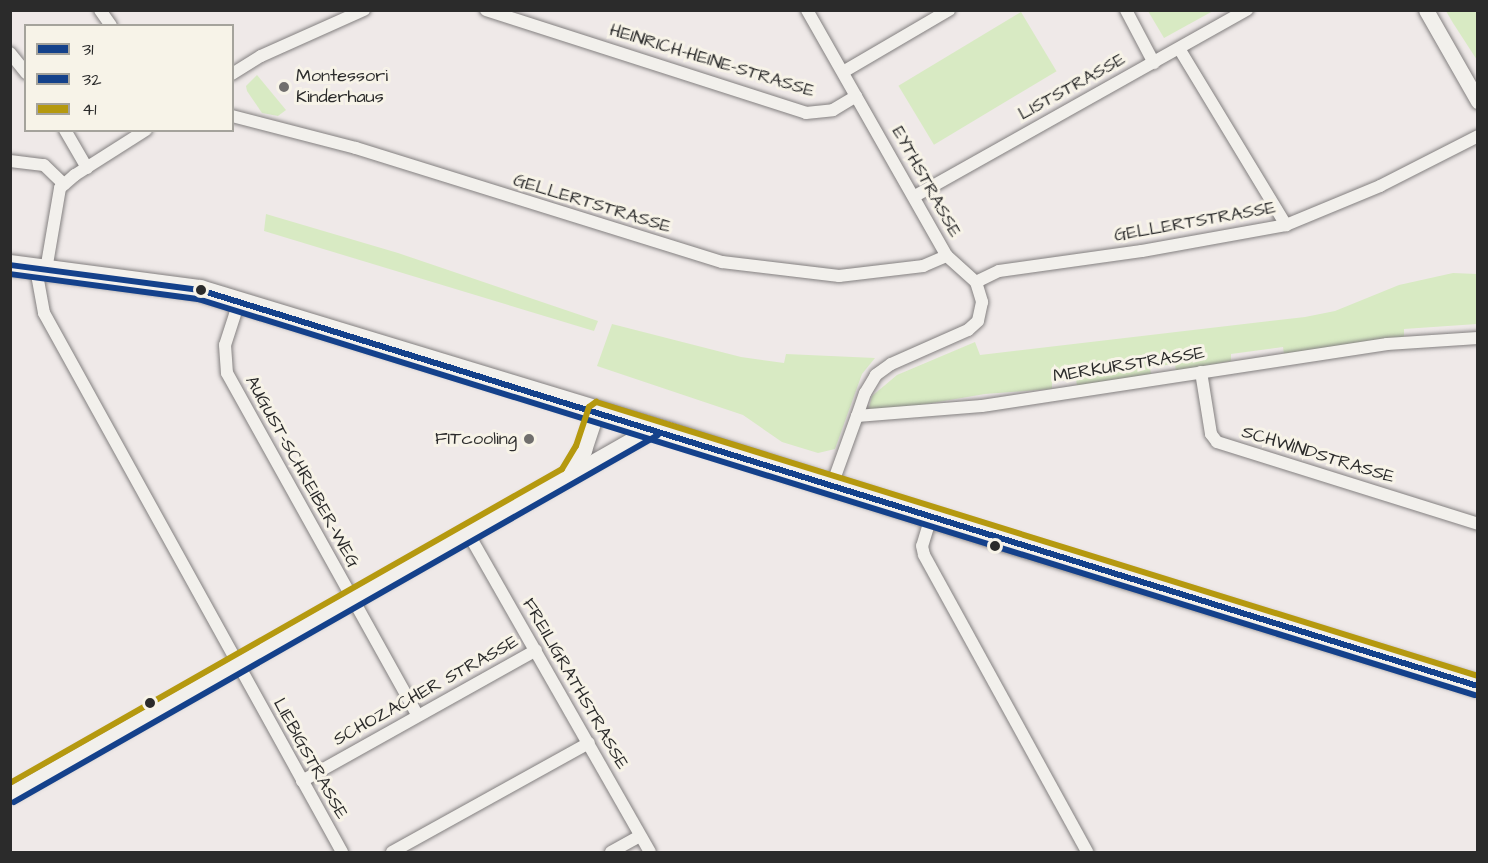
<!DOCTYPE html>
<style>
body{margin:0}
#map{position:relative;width:1488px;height:863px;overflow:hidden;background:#efe9e8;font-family:"Architects Daughter",sans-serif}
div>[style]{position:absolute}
.green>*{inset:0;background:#d8eac3;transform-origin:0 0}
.roads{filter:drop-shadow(0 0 2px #838080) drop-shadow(0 0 2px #838080)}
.minor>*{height:12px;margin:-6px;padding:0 6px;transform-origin:6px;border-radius:6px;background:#f2f0ec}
.tertiary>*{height:15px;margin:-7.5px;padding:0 7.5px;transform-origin:7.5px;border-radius:7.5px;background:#f2f0ec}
.primary>*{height:20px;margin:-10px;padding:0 10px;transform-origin:10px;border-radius:10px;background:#f2f0ec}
.bus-1>*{height:6px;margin:-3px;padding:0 3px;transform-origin:3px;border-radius:3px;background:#14418b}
.bus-2>*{height:6px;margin:-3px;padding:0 3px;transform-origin:3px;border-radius:3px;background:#14418b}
.bus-3>*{height:6px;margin:-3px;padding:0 3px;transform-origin:3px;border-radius:3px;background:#b5990f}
.dots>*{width:16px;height:16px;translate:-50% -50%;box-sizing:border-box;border:3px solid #f7f3e8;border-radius:50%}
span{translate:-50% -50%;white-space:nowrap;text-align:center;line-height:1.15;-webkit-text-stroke:6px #f7f3e8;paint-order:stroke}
.street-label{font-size:18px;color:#2b2b2b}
.poi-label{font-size:18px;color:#2b2b2b}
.left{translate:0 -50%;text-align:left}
.right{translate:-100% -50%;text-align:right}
.frame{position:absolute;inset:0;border:12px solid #2b2b2b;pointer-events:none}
.legend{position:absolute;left:24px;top:24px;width:210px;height:108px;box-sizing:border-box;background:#f7f3e8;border:2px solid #a5a39c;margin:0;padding:8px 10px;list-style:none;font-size:18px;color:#2b2b2b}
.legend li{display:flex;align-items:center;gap:12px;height:30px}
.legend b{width:30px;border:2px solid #a5a39c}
</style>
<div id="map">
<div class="green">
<i style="clip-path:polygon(1148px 11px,1213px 11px,1164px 38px)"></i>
<i style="clip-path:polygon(1446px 11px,1477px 11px,1477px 60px,1453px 23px)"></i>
<i style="left:1021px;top:12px;width:69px;height:143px;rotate:59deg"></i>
<i style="clip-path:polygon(257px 75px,286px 110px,278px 116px,262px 113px,247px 91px,246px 86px)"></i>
<i style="clip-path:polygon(266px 214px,398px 253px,598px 321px,594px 331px,264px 231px)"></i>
<i style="clip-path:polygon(1453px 273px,1477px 274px,1477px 324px,1404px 329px,1404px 337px,1284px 354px,1283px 347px,1231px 354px,1231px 361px,1176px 371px,1175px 364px,1150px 367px,1151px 374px,1077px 386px,1076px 379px,1052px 382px,1052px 389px,985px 394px,879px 412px,869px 408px,872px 396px,897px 375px,975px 342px,980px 355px,1305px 317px,1335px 311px,1399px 285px)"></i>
<i style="clip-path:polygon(612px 324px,741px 357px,784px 363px,786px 354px,875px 358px,862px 374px,835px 449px,818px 453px,782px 442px,743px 415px,597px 366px)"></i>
</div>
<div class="roads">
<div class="minor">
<i style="left:100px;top:10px;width:19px;rotate:55deg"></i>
<i style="left:486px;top:10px;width:336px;rotate:17.8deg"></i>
<i style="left:806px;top:113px;width:27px;rotate:-6deg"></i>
<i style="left:833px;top:110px;width:27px;rotate:-31deg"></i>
<i style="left:807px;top:10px;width:283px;rotate:60.4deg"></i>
<i style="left:947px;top:256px;width:39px;rotate:42deg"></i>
<i style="left:976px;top:282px;width:21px;rotate:73deg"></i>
<i style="left:982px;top:302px;width:19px;rotate:102deg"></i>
<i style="left:978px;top:321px;width:13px;rotate:138deg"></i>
<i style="left:968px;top:330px;width:84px;rotate:156.2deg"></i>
<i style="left:891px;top:364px;width:19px;rotate:144deg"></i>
<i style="left:876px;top:375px;width:21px;rotate:121deg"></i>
<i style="left:865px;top:393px;width:24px;rotate:109deg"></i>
<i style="left:1126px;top:10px;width:60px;rotate:62.2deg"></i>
<i style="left:1180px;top:50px;width:205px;rotate:58.8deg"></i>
<i style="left:10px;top:53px;width:26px;rotate:51deg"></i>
<i style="left:843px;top:72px;width:123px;rotate:-30.3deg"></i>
<i style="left:232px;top:74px;width:34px;rotate:-32deg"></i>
<i style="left:261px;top:56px;width:113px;rotate:-24.1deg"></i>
<i style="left:232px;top:116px;width:128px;rotate:14.5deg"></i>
<i style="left:356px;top:148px;width:383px;rotate:17.3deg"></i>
<i style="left:722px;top:262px;width:118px;rotate:6.8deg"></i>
<i style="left:839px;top:276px;width:85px;rotate:-6.8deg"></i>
<i style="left:923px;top:266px;width:26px;rotate:-23deg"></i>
<i style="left:65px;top:130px;width:44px;rotate:59.9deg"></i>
<i style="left:10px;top:161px;width:34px;rotate:7deg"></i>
<i style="left:44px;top:165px;width:28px;rotate:44deg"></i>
<i style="left:915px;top:196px;width:381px;rotate:-29.3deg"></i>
<i style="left:36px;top:269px;width:45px;rotate:79.7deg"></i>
<i style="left:44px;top:313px;width:616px;rotate:61.06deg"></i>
<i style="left:46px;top:270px;width:83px;rotate:-80.3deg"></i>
<i style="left:60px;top:188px;width:20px;rotate:-41deg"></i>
<i style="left:75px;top:175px;width:84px;rotate:-32.4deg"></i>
<i style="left:976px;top:282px;width:25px;rotate:-26deg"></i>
<i style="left:999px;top:271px;width:144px;rotate:-8deg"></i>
<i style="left:1142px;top:251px;width:146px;rotate:-10.2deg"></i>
<i style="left:1286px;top:225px;width:102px;rotate:-22.5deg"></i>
<i style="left:1380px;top:186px;width:110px;rotate:-27deg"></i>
<i style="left:239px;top:302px;width:45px;rotate:108deg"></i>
<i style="left:225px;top:345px;width:28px;rotate:86deg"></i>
<i style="left:227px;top:373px;width:391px;rotate:60.9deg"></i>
<i style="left:1201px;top:372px;width:63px;rotate:80.8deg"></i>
<i style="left:1211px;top:434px;width:10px;rotate:53deg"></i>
<i style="left:1217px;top:442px;width:274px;rotate:17.4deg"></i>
<i style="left:832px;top:485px;width:73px;rotate:-70.1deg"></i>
<i style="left:857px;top:416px;width:125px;rotate:-4.6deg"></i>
<i style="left:982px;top:406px;width:410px;rotate:-8.7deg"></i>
<i style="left:1387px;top:344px;width:91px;rotate:-3.8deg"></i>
<i style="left:931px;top:517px;width:30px;rotate:107deg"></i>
<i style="left:922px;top:546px;width:9px;rotate:77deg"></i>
<i style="left:924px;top:555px;width:339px;rotate:61.2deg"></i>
<i style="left:468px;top:533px;width:367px;rotate:60.3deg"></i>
<i style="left:302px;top:781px;width:268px;rotate:-29.2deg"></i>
<i style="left:392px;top:852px;width:225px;rotate:-29deg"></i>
<i style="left:611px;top:852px;width:33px;rotate:-29deg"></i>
</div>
<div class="tertiary">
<i style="left:1426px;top:10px;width:105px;rotate:60.3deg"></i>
<i style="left:568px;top:476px;width:31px;rotate:-58deg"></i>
<i style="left:584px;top:450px;width:41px;rotate:-71.6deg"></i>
<i style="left:10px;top:794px;width:741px;rotate:-29.68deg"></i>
</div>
<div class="primary">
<i style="left:10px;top:265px;width:192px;rotate:7.5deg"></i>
<i style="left:200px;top:290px;width:489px;rotate:16.9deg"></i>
<i style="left:668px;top:432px;width:349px;rotate:18deg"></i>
<i style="left:1000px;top:540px;width:500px;rotate:17deg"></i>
</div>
</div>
<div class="bus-1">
<i style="left:10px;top:265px;width:192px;rotate:7.5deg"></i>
<i style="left:200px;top:290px;width:1338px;rotate:17.22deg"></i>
</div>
<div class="bus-2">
<i style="left:10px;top:274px;width:190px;rotate:7.6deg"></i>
<i style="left:198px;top:299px;width:1337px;rotate:17.23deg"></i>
<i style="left:14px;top:802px;width:741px;rotate:-29.68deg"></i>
</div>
<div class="bus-3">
<i style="left:10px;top:783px;width:635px;rotate:-29.63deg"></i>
<i style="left:562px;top:469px;width:27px;rotate:-59deg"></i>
<i style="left:576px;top:446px;width:41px;rotate:-71.6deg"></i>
<i style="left:589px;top:407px;width:9px;rotate:-36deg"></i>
<i style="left:596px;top:402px;width:924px;rotate:17.26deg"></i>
</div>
<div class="dots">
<i style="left:284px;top:87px;background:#706e6d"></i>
<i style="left:201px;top:290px;background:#2b2b2b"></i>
<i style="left:529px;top:439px;background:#706e6d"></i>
<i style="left:995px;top:546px;background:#2b2b2b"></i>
<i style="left:150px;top:703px;background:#2b2b2b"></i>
</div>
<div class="street-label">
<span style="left:712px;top:61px;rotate:17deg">HEINRICH-HEINE-STRASSE</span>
<span style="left:1072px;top:87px;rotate:-29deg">LISTSTRASSE</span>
<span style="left:926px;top:182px;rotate:61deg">EYTHSTRASSE</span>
<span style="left:592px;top:204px;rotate:17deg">GELLERTSTRASSE</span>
<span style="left:1195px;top:222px;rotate:-10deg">GELLERTSTRASSE</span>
<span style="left:1129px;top:365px;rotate:-9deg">MERKURSTRASSE</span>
<span style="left:1318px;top:455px;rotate:17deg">SCHWINDSTRASSE</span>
<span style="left:302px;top:472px;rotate:61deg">AUGUST-SCHREIBER-WEG</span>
<span style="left:575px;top:684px;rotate:60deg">FREILIGRATHSTRASSE</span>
<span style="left:426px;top:691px;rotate:-29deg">SCHOZACHER STRASSE</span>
<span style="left:310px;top:759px;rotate:61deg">LIEBIGSTRASSE</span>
</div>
<div class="poi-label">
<span class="left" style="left:296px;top:87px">Montessori<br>Kinderhaus</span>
<span class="right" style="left:517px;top:439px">FITcooling</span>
</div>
<div class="frame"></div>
<ul class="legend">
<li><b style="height:8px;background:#14418b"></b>31</li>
<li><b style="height:8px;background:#14418b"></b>32</li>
<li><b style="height:8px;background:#b5990f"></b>41</li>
</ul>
</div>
